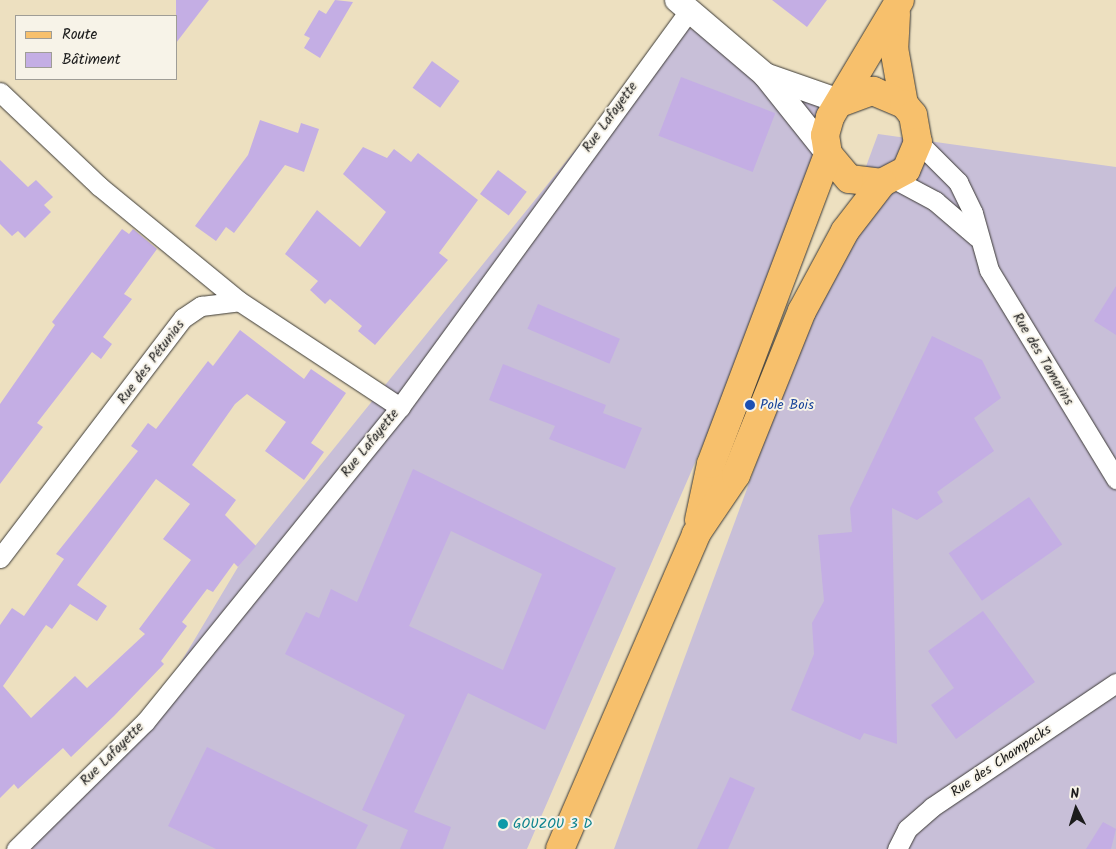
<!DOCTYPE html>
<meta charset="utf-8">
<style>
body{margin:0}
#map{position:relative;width:1116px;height:849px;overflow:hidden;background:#ede0c0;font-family:Kalam,sans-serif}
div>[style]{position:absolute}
.industrial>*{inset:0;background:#c8bfd8}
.building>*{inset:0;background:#c4aee4;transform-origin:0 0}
.roads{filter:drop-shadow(0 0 1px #3b3935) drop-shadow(0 0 1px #3b3935)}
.minor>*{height:19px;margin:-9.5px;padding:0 9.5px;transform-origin:9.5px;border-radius:9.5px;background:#fff}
.tertiary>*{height:24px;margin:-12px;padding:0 12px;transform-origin:12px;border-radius:12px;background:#fff}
.primary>*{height:28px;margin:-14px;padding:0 14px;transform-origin:14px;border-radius:14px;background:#f7c06c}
.dots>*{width:14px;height:14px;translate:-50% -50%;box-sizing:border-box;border:2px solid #f7f3e8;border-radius:50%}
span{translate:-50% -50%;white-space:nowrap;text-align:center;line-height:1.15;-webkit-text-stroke:4px #f7f3e8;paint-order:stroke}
.street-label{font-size:14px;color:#1c1c1c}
.transit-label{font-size:14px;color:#164399}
.left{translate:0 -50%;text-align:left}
.culture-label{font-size:14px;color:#0d838f}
.legend{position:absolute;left:15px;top:15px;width:162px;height:65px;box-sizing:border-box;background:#f7f3e8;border:1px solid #9f9d96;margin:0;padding:6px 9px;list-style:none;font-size:15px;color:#1c1c1c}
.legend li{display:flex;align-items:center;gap:10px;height:25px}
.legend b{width:25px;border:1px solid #9f9d96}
.north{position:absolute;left:1051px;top:784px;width:50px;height:50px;-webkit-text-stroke:4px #f7f3e8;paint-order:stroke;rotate:355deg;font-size:14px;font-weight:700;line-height:20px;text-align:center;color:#1c1c1c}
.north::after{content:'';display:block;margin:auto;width:18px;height:22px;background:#1c1c1c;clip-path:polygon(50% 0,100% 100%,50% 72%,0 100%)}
</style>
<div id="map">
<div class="industrial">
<i style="clip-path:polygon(678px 23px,852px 102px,527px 849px,16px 849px,145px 722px,238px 567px)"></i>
<i style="clip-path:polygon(878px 134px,1116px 167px,1116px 849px,614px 849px)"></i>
</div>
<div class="building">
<i style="clip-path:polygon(176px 0,209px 0,176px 43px)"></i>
<i style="clip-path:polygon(335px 0,353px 2px,320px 58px,304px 48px,310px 38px,304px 35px,319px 10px,326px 14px)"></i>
<i style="clip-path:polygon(772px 0,827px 0,807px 27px)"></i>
<i style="left:432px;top:61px;width:34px;height:33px;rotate:36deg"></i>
<i style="left:681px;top:77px;width:101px;height:63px;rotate:21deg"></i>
<i style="clip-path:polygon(260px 120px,298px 133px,301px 123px,319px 129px,304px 172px,285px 165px,234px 233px,226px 227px,216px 241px,195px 226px,248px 155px)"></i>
<i style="clip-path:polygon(363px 147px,387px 158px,394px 149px,411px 162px,418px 153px,478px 200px,439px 253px,448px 260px,375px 345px,358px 331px,362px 326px,330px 299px,325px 304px,310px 290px,318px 281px,285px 254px,317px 210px,360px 247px,386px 212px,343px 174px)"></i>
<i style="clip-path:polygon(0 160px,28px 187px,36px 180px,53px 197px,44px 205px,51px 212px,25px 238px,18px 231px,12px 236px,0 224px)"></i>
<i style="left:498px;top:170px;width:36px;height:30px;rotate:37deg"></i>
<i style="clip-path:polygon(122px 229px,129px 234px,133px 229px,157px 249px,124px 294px,132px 299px,103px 337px,112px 344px,101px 359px,92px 352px,37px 423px,43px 427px,0 484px,0 404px,55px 325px,52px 322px)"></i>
<i style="clip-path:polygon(1116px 286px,1116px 335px,1094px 321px)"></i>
<i style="left:538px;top:304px;width:89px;height:27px;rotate:23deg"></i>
<i style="clip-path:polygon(evenodd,240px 330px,304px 379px,311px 369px,346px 393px,311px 443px,324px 452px,304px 480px,265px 451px,286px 422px,247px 394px,235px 404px,192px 465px,236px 500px,225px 515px,256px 546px,238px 567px,234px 563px,213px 592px,207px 589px,182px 622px,187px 626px,161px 661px,164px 664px,114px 716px,71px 757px,63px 748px,18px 789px,14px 784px,0 798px,0 625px,12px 608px,24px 616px,64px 559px,56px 554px,138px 451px,131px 446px,148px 423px,156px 429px,208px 361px,213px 366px,240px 330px,156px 479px,190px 504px,163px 539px,191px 560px,139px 629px,145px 634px,87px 688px,75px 676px,31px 718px,3px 686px,46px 625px,52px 629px,70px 604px,97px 621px,107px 606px,77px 585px,156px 479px)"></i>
<i style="clip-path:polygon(932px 336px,982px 360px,1001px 398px,974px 418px,994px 451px,937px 492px,943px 502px,917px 520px,892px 508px,897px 744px,864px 733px,860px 740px,791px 710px,814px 654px,812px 623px,824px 601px,818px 535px,852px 532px,850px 508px)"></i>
<i style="clip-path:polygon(503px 364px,606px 405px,603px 413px,642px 428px,625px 469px,549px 439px,555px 426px,489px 400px)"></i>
<i style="clip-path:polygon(evenodd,413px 469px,616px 568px,545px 730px,468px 693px,414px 812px,451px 827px,443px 849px,400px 849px,408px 830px,362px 810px,405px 715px,285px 654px,306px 612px,319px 618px,331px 589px,357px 602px,413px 469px,451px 531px,542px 574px,503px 670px,409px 626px,451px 531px)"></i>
<i style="left:1029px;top:497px;width:58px;height:98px;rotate:55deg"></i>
<i style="clip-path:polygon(983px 611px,1035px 682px,956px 739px,931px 705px,954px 688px,928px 651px)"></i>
<i style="clip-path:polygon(207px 747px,368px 825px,356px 849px,216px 849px,168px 826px)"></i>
<i style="clip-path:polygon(730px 777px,755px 788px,728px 849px,697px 849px)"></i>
<i style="clip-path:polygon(1103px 822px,1116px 829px,1111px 849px,1086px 849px)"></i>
</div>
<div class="roads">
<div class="minor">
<i style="left:0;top:92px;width:137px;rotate:43.5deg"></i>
<i style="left:99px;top:186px;width:181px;rotate:39.4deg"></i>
<i style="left:918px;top:142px;width:57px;rotate:45deg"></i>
<i style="left:958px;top:182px;width:34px;rotate:64deg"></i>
<i style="left:973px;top:213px;width:59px;rotate:74.3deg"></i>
<i style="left:989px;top:270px;width:245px;rotate:58.7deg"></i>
<i style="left:894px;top:179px;width:47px;rotate:28.2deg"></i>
<i style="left:935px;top:201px;width:55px;rotate:40.6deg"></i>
<i style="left:0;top:558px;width:302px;rotate:-52.7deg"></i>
<i style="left:183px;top:318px;width:22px;rotate:-34deg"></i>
<i style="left:201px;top:306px;width:38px;rotate:-7deg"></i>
<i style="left:239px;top:301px;width:193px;rotate:33.4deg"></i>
<i style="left:16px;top:849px;width:181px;rotate:-44.6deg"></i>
<i style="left:145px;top:722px;width:405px;rotate:-51deg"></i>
<i style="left:400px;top:407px;width:492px;rotate:-53.9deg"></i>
<i style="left:897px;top:849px;width:22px;rotate:-63deg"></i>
<i style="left:907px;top:829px;width:33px;rotate:-41deg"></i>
<i style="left:932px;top:807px;width:222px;rotate:-34deg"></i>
</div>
<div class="tertiary">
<i style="left:677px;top:0;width:116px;rotate:40.4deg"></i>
<i style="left:765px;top:75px;width:101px;rotate:51.4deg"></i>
<i style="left:765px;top:75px;width:82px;rotate:19.3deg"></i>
</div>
<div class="primary">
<i style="left:896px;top:14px;width:34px;rotate:93deg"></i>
<i style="left:894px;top:48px;width:57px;rotate:79.9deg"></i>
<i style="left:842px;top:102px;width:33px;rotate:-20deg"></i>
<i style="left:873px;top:91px;width:34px;rotate:23deg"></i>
<i style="left:904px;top:104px;width:14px;rotate:51deg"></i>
<i style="left:913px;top:115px;width:27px;rotate:80deg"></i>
<i style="left:918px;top:142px;width:30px;rotate:113deg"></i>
<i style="left:906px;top:170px;width:27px;rotate:152deg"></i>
<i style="left:882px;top:183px;width:33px;rotate:-173deg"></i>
<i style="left:849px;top:179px;width:33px;rotate:-130deg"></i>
<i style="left:828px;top:154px;width:19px;rotate:-99deg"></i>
<i style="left:825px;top:135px;width:19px;rotate:-74deg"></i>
<i style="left:830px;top:117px;width:136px;rotate:-59.1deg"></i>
<i style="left:699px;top:520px;width:57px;rotate:-77.9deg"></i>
<i style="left:711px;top:464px;width:331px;rotate:-69.3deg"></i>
<i style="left:560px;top:849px;width:343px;rotate:-66.6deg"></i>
<i style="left:696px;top:534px;width:71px;rotate:-55.9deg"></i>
<i style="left:736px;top:475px;width:177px;rotate:-68.1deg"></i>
<i style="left:802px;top:311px;width:91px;rotate:-61.7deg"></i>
<i style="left:845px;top:231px;width:61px;rotate:-52.4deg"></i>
</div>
</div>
<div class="dots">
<i style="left:750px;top:405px;background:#1a4fb4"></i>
<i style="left:503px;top:824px;background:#0f9aa8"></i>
</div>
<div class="street-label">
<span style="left:610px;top:117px;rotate:-54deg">Rue Lafayette</span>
<span style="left:1043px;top:359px;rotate:59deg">Rue des Tamarins</span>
<span style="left:151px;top:362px;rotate:-53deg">Rue des Pétunias</span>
<span style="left:370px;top:443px;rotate:-51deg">Rue Lafayette</span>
<span style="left:112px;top:754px;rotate:-45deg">Rue Lafayette</span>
<span style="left:1001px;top:761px;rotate:-34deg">Rue des Champacks</span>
</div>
<div class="transit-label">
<span class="left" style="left:760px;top:405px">Pole Bois</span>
</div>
<div class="culture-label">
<span class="left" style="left:513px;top:824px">GOUZOU 3 D</span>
</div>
<ul class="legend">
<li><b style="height:6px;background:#f7c06c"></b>Route</li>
<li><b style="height:14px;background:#c4aee4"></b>Bâtiment</li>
</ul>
<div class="north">N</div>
</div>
